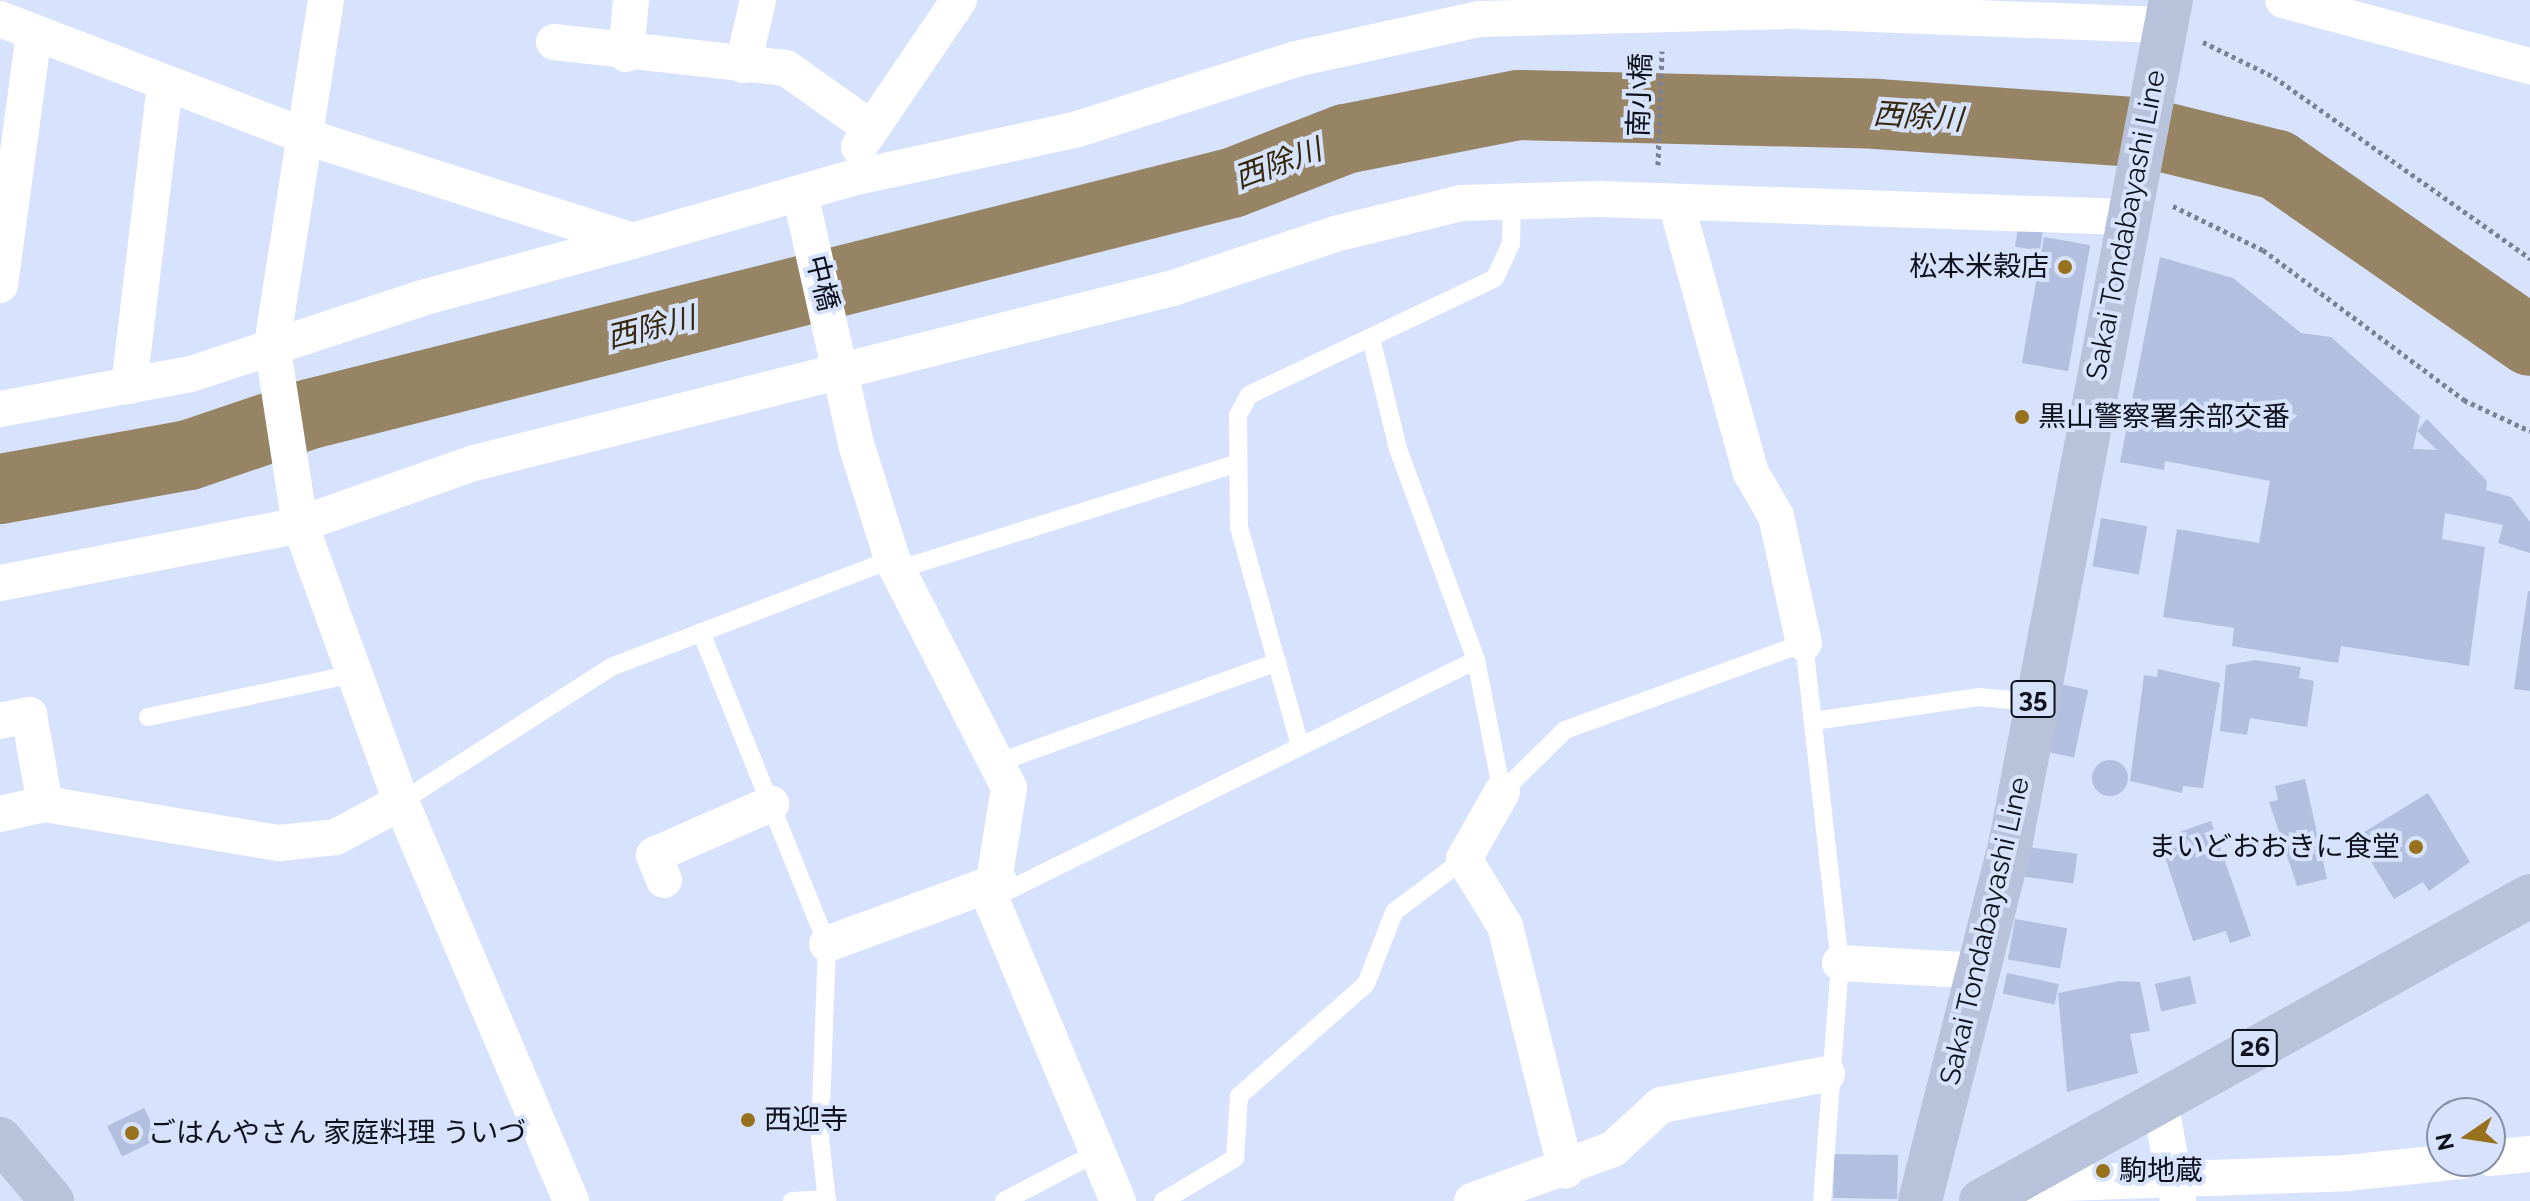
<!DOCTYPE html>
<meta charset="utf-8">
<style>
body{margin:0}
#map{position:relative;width:2530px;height:1201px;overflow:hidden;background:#d7e2fd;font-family:Raleway,"Noto Sans JP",sans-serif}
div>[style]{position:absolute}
.river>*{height:70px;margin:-35px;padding:0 35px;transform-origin:35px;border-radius:35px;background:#968464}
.building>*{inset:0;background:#b2bfdf;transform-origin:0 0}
.round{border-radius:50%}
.path>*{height:5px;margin-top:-2.5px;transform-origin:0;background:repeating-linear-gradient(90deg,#798195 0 4px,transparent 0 8px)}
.service>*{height:18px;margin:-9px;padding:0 9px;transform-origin:9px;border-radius:9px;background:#fff}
.minor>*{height:36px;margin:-18px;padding:0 18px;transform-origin:18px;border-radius:18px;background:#fff}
.primary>*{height:44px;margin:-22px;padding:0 22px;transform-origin:22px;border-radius:22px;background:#b8c2da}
.dots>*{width:22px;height:22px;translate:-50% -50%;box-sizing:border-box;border:4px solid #d7e2fd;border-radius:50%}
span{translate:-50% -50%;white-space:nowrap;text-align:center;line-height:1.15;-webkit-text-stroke:8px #d7e2fd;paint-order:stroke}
.shield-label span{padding:2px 6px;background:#d7e2fd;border:2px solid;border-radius:6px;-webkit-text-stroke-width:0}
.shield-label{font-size:26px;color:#0d111c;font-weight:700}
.street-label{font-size:28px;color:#0d111c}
.poi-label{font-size:28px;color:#0d111c}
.right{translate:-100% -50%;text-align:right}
.left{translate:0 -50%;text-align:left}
.water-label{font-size:30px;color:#37290c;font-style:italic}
.north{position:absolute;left:2426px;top:1097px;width:80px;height:80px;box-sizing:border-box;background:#d7e2fd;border:2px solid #868ea3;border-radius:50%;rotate:257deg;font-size:22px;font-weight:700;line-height:32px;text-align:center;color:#0d111c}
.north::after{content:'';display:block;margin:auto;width:28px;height:36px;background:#97711c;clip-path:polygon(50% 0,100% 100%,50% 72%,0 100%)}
</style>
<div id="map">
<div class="river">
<i style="left:0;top:489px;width:192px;rotate:-10.2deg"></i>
<i style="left:189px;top:455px;width:128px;rotate:-18.7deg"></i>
<i style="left:310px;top:414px;width:950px;rotate:-14.07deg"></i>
<i style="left:1232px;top:183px;width:121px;rotate:-21.3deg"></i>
<i style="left:1345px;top:139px;width:177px;rotate:-11.1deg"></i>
<i style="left:1519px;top:105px;width:358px;rotate:1.4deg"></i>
<i style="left:1877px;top:114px;width:271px;rotate:4deg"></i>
<i style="left:2147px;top:133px;width:134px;rotate:13.8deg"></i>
<i style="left:2277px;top:165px;width:308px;rotate:34.8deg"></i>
</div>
<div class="building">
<i style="left:2018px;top:228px;width:25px;height:19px;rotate:9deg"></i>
<i style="left:2044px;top:237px;width:47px;height:128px;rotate:10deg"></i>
<i style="clip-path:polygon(2160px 257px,2233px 278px,2301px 333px,2331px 337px,2420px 416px,2413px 449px,2437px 450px,2417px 431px,2427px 419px,2487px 481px,2486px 490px,2511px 497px,2530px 522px,2530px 553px,2498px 543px,2503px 525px,2445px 513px,2442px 539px,2485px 547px,2469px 666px,2341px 646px,2338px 663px,2232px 646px,2234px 628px,2163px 617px,2177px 529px,2259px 543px,2270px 481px,2165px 461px,2164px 470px,2120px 462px)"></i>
<i style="left:2101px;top:518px;width:47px;height:49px;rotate:10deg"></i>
<i style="clip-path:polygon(2528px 591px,2530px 591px,2530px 691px,2514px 689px)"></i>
<i style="clip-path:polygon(2255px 660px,2301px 667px,2299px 678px,2314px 681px,2307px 727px,2250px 718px,2247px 735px,2220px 731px,2226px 665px)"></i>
<i style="clip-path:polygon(2158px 669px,2220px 683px,2203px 788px,2183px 786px,2182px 793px,2130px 781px,2144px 675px,2157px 677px)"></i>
<i style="left:2060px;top:684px;width:29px;height:69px;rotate:12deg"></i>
<i class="round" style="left:2092px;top:760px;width:36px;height:36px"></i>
<i style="clip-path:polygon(2305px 779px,2327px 879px,2297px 886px,2269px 802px,2278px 800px,2275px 786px)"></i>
<i style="clip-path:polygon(2428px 793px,2470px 862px,2429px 891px,2423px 882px,2394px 899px,2356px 837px)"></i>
<i style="clip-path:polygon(2211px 821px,2251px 936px,2230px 943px,2226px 931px,2193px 941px,2159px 839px)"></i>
<i style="left:2029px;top:847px;width:49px;height:30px;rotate:8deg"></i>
<i style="left:2015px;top:919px;width:53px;height:41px;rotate:10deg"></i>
<i style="left:2007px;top:973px;width:53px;height:21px;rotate:12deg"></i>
<i style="left:2190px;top:976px;width:28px;height:36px;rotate:77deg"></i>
<i style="clip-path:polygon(2120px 981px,2140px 982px,2150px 1031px,2130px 1034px,2138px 1073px,2067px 1092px,2058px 993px)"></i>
<i style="left:144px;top:1108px;width:34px;height:41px;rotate:64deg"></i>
<i style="left:1898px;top:1155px;width:44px;height:64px;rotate:91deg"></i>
</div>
<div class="path">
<i style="left:2203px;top:42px;width:79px;rotate:26.2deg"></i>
<i style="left:2274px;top:77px;width:314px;rotate:35.3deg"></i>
<i style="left:1658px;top:165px;width:114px;rotate:-88deg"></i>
<i style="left:2173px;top:206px;width:100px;rotate:26.1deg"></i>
<i style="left:2263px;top:250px;width:251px;rotate:36.7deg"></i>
<i style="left:2464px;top:400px;width:73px;rotate:25.2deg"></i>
</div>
<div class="service">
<i style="left:1372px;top:342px;width:110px;rotate:76.3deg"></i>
<i style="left:1398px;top:449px;width:225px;rotate:69.7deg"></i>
<i style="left:897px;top:570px;width:357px;rotate:-17.4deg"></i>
<i style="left:701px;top:632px;width:336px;rotate:68deg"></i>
<i style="left:827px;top:944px;width:193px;rotate:92.1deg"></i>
<i style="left:820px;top:1137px;width:64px;rotate:83.8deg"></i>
<i style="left:148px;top:717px;width:209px;rotate:-11.8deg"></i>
<i style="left:1814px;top:721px;width:166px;rotate:-8.3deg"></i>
<i style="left:1978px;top:697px;width:55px;rotate:5.2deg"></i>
<i style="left:1299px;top:742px;width:223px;rotate:-105.6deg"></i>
<i style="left:1239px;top:527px;width:112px;rotate:-90.5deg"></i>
<i style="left:1238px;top:415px;width:23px;rotate:-61deg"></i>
<i style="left:1249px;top:395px;width:272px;rotate:-25.4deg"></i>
<i style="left:1495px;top:278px;width:38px;rotate:-65deg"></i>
<i style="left:1511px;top:244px;width:43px;rotate:-88.7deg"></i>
<i style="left:997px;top:763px;width:298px;rotate:-19.8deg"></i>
<i style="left:401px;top:802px;width:250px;rotate:-32.7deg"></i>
<i style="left:611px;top:667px;width:301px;rotate:-21deg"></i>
<i style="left:997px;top:896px;width:534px;rotate:-26.23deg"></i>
<i style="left:1476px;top:660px;width:135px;rotate:78.9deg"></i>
<i style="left:1502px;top:792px;width:88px;rotate:-44.5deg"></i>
<i style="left:1565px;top:730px;width:254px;rotate:-20deg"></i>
<i style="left:1804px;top:643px;width:322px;rotate:83.6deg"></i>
<i style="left:1840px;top:963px;width:239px;rotate:94.3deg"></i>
<i style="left:792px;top:1201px;width:35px;rotate:-3deg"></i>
<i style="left:1004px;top:1201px;width:106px;rotate:-27.5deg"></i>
<i style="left:1163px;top:1201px;width:84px;rotate:-30.8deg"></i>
<i style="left:1235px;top:1158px;width:62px;rotate:-86.3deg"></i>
<i style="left:1239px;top:1096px;width:169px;rotate:-41.4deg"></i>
<i style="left:1366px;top:984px;width:77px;rotate:-68.7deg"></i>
<i style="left:1394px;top:912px;width:88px;rotate:-37.1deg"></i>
</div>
<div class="minor">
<i style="left:326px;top:0;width:348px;rotate:98.9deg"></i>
<i style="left:272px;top:344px;width:182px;rotate:81.2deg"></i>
<i style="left:300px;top:524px;width:296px;rotate:70deg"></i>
<i style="left:401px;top:802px;width:434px;rotate:66.9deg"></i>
<i style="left:2283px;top:0;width:256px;rotate:15deg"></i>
<i style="left:0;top:19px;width:329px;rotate:21deg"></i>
<i style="left:307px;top:137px;width:341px;rotate:17.7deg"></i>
<i style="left:632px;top:241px;width:229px;rotate:-16deg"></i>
<i style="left:852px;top:178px;width:231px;rotate:-12.2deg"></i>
<i style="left:1078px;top:129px;width:229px;rotate:-17.8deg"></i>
<i style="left:1296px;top:59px;width:188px;rotate:-12.3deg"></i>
<i style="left:1480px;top:19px;width:315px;rotate:-1.5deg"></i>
<i style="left:1795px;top:11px;width:371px;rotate:2.2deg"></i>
<i style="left:554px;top:42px;width:233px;rotate:6.4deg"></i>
<i style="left:786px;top:68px;width:105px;rotate:35.3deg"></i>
<i style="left:626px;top:54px;width:54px;rotate:-84.7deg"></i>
<i style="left:743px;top:65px;width:67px;rotate:-77deg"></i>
<i style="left:859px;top:147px;width:178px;rotate:-55.8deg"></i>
<i style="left:800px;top:193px;width:260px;rotate:77.4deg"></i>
<i style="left:857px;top:447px;width:117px;rotate:72.6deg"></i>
<i style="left:892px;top:559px;width:257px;rotate:62.9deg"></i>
<i style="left:1009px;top:788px;width:112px;rotate:99.2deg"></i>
<i style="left:991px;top:899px;width:328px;rotate:67.2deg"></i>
<i style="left:1676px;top:203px;width:280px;rotate:74.5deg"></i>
<i style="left:1751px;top:473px;width:50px;rotate:59.8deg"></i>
<i style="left:1776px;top:516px;width:130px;rotate:77.6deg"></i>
<i style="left:0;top:285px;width:254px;rotate:-82.3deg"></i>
<i style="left:129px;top:386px;width:305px;rotate:-83.2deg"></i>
<i style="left:0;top:409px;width:194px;rotate:-10.4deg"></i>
<i style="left:191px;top:374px;width:243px;rotate:-18.2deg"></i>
<i style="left:422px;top:298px;width:218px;rotate:-15.2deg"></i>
<i style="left:0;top:583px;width:300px;rotate:-10.9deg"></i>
<i style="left:295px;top:526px;width:190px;rotate:-19.4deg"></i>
<i style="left:474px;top:463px;width:721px;rotate:-14.06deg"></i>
<i style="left:1173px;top:288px;width:171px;rotate:-18.4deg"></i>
<i style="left:1335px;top:234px;width:130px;rotate:-13.8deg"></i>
<i style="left:1461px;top:203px;width:138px;rotate:-1.7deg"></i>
<i style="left:1599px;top:199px;width:527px;rotate:1.96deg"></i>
<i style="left:0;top:721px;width:30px;rotate:-12deg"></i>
<i style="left:29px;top:715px;width:90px;rotate:79.8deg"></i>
<i style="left:1502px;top:792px;width:77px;rotate:119.6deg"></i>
<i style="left:1464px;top:859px;width:79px;rotate:58.5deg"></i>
<i style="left:1505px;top:926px;width:252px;rotate:76deg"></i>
<i style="left:0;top:814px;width:46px;rotate:-12.5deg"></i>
<i style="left:45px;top:804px;width:237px;rotate:9.5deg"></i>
<i style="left:279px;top:843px;width:57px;rotate:-6deg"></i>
<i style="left:336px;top:837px;width:74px;rotate:-28.3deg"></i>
<i style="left:664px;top:880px;width:27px;rotate:-112deg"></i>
<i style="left:654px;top:855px;width:128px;rotate:-23.6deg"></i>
<i style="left:827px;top:944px;width:183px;rotate:-20.1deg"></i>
<i style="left:1840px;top:963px;width:141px;rotate:3.2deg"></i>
<i style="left:2160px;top:1101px;width:102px;rotate:79.8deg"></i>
<i style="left:2490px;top:1158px;width:40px;rotate:-5.7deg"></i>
<i style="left:2008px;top:1185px;width:339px;rotate:-2deg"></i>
<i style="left:2347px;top:1173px;width:116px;rotate:-6deg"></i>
<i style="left:1472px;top:1201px;width:150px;rotate:-20.2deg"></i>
<i style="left:1613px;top:1149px;width:65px;rotate:-42.5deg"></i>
<i style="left:1661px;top:1105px;width:169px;rotate:-10.6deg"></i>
</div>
<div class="primary">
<i style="left:0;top:1139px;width:81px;rotate:50deg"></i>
<i style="left:1920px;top:1201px;width:366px;rotate:-75.8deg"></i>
<i style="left:2010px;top:846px;width:861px;rotate:-79.23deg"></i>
<i style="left:1981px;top:1201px;width:628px;rotate:-29.05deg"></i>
</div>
<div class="dots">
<i style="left:2065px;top:267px;background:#97711c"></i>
<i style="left:2022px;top:417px;background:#97711c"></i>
<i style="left:2416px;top:847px;background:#97711c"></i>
<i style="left:748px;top:1120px;background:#97711c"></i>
<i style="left:132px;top:1133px;background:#97711c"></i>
<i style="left:2103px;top:1171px;background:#97711c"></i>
</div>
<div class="shield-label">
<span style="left:2033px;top:699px">35</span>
<span style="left:2255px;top:1048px">26</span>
</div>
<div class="street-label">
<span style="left:1640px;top:95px;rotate:-88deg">南小橋</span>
<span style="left:2126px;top:225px;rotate:-79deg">Sakai Tondabayashi Line</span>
<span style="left:822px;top:283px;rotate:76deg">中橋</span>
<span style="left:1985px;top:931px;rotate:-77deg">Sakai Tondabayashi Line</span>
</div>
<div class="poi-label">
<span class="right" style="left:2049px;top:267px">松本米穀店</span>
<span class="left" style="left:2038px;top:417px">黒山警察署余部交番</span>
<span class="right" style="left:2400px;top:847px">まいどおおきに食堂</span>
<span class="left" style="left:764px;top:1120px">西迎寺</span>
<span class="left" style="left:148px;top:1133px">ごはんやさん 家庭料理 ういづ</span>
<span class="left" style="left:2119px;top:1171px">駒地蔵</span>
</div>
<div class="water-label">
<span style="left:1918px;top:117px;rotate:4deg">西除川</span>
<span style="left:1278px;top:164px;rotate:-20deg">西除川</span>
<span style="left:651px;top:328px;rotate:-14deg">西除川</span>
</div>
<div class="north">N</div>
</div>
